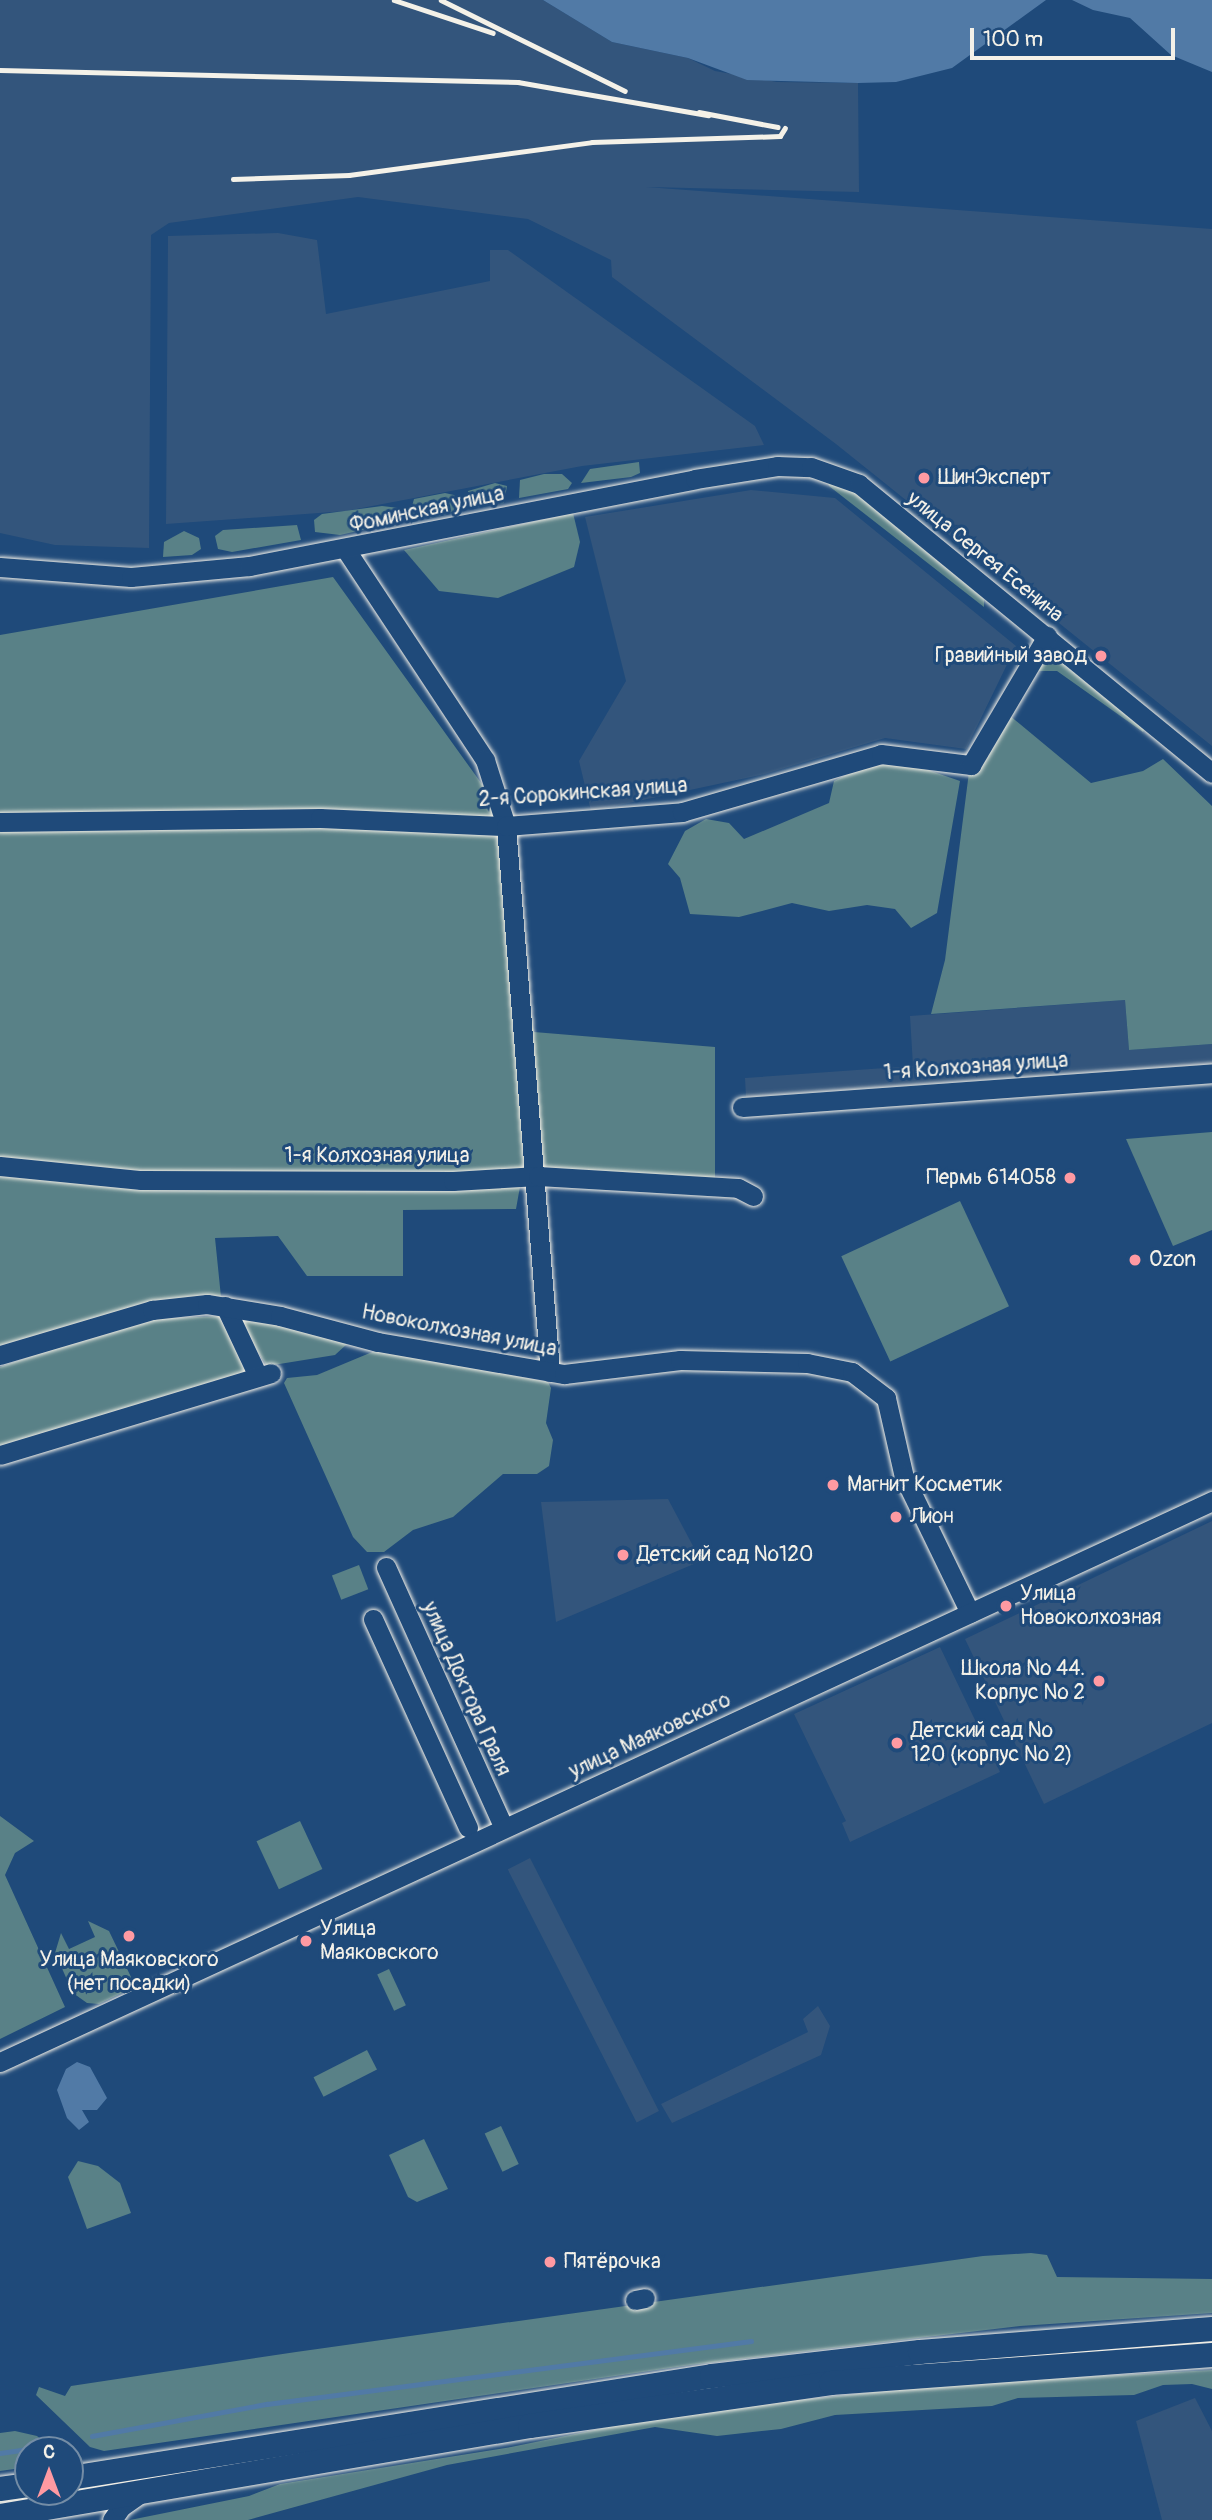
<!DOCTYPE html>
<meta charset="utf-8">
<style>
body{margin:0}
#map{position:relative;width:1212px;height:2520px;overflow:hidden;background:#1f4a7a;font-family:Pangolin,sans-serif}
div>[style]{position:absolute}
.built>*{inset:0;background:#33557c;transform-origin:0 0}
.green>*{inset:0;background:#598187;transform-origin:0 0}
.water>*{inset:0;background:#517aa6}
.stream>*{height:4.5px;margin:-2.25px;padding:0 2.25px;transform-origin:2.25px;border-radius:2.25px;background:#517aa6}
.roads{filter:drop-shadow(0 0 2px #f4f1e8) drop-shadow(0 0 2px #f4f1e8)}
.minor>*{height:19px;margin:-9.5px;padding:0 9.5px;transform-origin:9.5px;border-radius:9.5px;background:#1f4a7a}
.major>*{height:24px;margin:-12px;padding:0 12px;transform-origin:12px;border-radius:12px;background:#1f4a7a}
.rail>*{height:4.5px;margin:-2.25px;padding:0 2.25px;transform-origin:2.25px;border-radius:2.25px;background:#f4f1e8}
.dots>*{width:19px;height:19px;translate:-50% -50%;box-sizing:border-box;border:4px solid #1f4a7a;border-radius:50%}
span{translate:-50% -50%;white-space:nowrap;text-align:center;line-height:1.15;-webkit-text-stroke:6px #1f4a7a;paint-order:stroke}
.poi-label{font-size:21px;color:#f4f1e8}
.left{translate:0 -50%;text-align:left}
.right{translate:-100% -50%;text-align:right}
.street-label{font-size:21px;color:#f4f1e8}
.north{position:absolute;left:14px;top:2436px;width:70px;height:70px;box-sizing:border-box;background:#1f4a7a;border:2px solid #748da6;border-radius:50%;rotate:0deg;font-size:19px;font-weight:700;line-height:28px;text-align:center;color:#f4f1e8}
.north::after{content:'';display:block;margin:auto;width:24px;height:32px;background:#ff9aa2;clip-path:polygon(50% 0,100% 100%,50% 72%,0 100%)}
.scale{position:absolute;left:970px;top:28px;width:205px;height:32px;box-sizing:border-box;border:4px solid #f4f1e8;border-top:0;padding-left:9px;font-size:21px;line-height:24px;white-space:nowrap;color:#f4f1e8;-webkit-text-stroke:5px #1f4a7a;paint-order:stroke}
</style>
<div id="map">
<div class="built">
<i style="clip-path:polygon(0 0,543px 0,612px 42px,688px 58px,715px 71px,777px 82px,858px 83px,859px 192px,646px 187px,1212px 229px,1212px 746px,836px 444px,612px 277px,611px 260px,528px 219px,358px 197px,169px 223px,151px 235px,149px 548px,55px 545px,0 533px)"></i>
<i style="clip-path:polygon(278px 233px,317px 240px,326px 314px,490px 281px,490px 250px,508px 250px,755px 426px,764px 445px,582px 466px,346px 511px,166px 524px,168px 236px)"></i>
<i style="clip-path:polygon(751px 490px,835px 498px,1016px 646px,966px 749px,885px 738px,765px 774px,591px 811px,579px 761px,626px 681px,585px 517px)"></i>
<i style="clip-path:polygon(1125px 1000px,1129px 1050px,1212px 1044px,1212px 1064px,746px 1097px,745px 1078px,913px 1066px,910px 1016px)"></i>
<i style="clip-path:polygon(668px 1499px,701px 1561px,556px 1622px,541px 1502px)"></i>
<i style="clip-path:polygon(1212px 1521px,1212px 1723px,1044px 1804px,965px 1639px)"></i>
<i style="clip-path:polygon(940px 1647px,1000px 1772px,850px 1842px,842px 1823px,846px 1821px,794px 1714px)"></i>
<i style="left:530px;top:1858px;width:284px;height:25px;rotate:63deg"></i>
<i style="clip-path:polygon(818px 2006px,830px 2026px,821px 2055px,672px 2123px,661px 2104px,808px 2032px,803px 2019px)"></i>
<i style="clip-path:polygon(1195px 2398px,1212px 2431px,1212px 2520px,1162px 2520px,1136px 2421px)"></i>
</div>
<div class="green">
<i style="clip-path:polygon(639px 462px,640px 473px,631px 477px,581px 483px,590px 469px)"></i>
<i style="clip-path:polygon(544px 474px,562px 474px,572px 483px,568px 489px,519px 498px,520px 480px)"></i>
<i style="clip-path:polygon(826px 478px,857px 494px,984px 599px,984px 607px,829px 486px)"></i>
<i style="clip-path:polygon(495px 483px,507px 486px,504px 503px,469px 508px,468px 491px)"></i>
<i style="clip-path:polygon(445px 493px,454px 495px,459px 503px,458px 510px,433px 518px,410px 514px,414px 499px)"></i>
<i style="clip-path:polygon(382px 506px,399px 508px,403px 521px,340px 535px,315px 532px,314px 520px,322px 514px)"></i>
<i style="clip-path:polygon(573px 513px,580px 542px,574px 567px,498px 598px,439px 591px,404px 550px)"></i>
<i style="clip-path:polygon(297px 525px,301px 540px,232px 552px,218px 549px,215px 536px,223px 530px)"></i>
<i style="clip-path:polygon(184px 531px,199px 538px,201px 549px,192px 555px,163px 557px,164px 542px)"></i>
<i style="clip-path:polygon(333px 577px,502px 812px,534px 1032px,715px 1047px,715px 1179px,521px 1181px,516px 1209px,403px 1210px,403px 1276px,307px 1276px,278px 1236px,215px 1238px,221px 1297px,0 1350px,0 635px)"></i>
<i style="clip-path:polygon(1048px 654px,1058px 656px,1145px 728px,1143px 732px,1057px 671px,1032px 671px,1041px 656px)"></i>
<i style="clip-path:polygon(1009px 715px,1091px 783px,1143px 771px,1163px 759px,1212px 806px,1212px 1044px,1129px 1050px,1125px 1000px,931px 1014px,945px 960px,969px 772px)"></i>
<i style="clip-path:polygon(905px 762px,960px 781px,937px 913px,911px 928px,895px 909px,867px 905px,829px 911px,792px 903px,739px 917px,690px 914px,680px 878px,668px 864px,685px 831px,706px 819px,729px 823px,744px 839px,829px 803px,834px 781px,862px 767px)"></i>
<i style="clip-path:polygon(1212px 1132px,1212px 1230px,1173px 1246px,1126px 1139px)"></i>
<i style="left:960px;top:1201px;width:116px;height:131px;rotate:65deg"></i>
<i style="clip-path:polygon(223px 1316px,250px 1371px,0 1453px,0 1367px,141px 1319px)"></i>
<i style="clip-path:polygon(243px 1318px,268px 1322px,347px 1344px,335px 1355px,267px 1366px,240px 1325px)"></i>
<i style="clip-path:polygon(377px 1350px,548px 1382px,551px 1388px,546px 1423px,553px 1440px,549px 1466px,537px 1474px,503px 1474px,453px 1517px,413px 1530px,384px 1552px,367px 1552px,353px 1537px,284px 1383px,287px 1378px,317px 1375px)"></i>
<i style="left:359px;top:1565px;width:26px;height:29px;rotate:69deg"></i>
<i style="clip-path:polygon(0 1816px,34px 1841px,15px 1853px,5px 1875px,65px 2007px,0 2039px)"></i>
<i style="left:300px;top:1821px;width:53px;height:48px;rotate:65deg"></i>
<i style="clip-path:polygon(88px 1921px,109px 1931px,131px 1977px,128px 1990px,99px 2004px,87px 2003px,73px 1993px,55px 1953px,61px 1933px,69px 1949px,95px 1937px)"></i>
<i style="left:389px;top:1969px;width:40px;height:13px;rotate:65deg"></i>
<i style="left:367px;top:2050px;width:22px;height:60px;rotate:63deg"></i>
<i style="left:501px;top:2126px;width:42px;height:18px;rotate:65deg"></i>
<i style="clip-path:polygon(424px 2139px,448px 2189px,417px 2202px,408px 2197px,389px 2155px)"></i>
<i style="clip-path:polygon(78px 2161px,98px 2166px,120px 2183px,131px 2213px,87px 2229px,68px 2177px)"></i>
<i style="clip-path:polygon(1031px 2253px,1047px 2255px,1057px 2277px,1212px 2279px,1212px 2313px,1020px 2326px,691px 2365px,104px 2451px,90px 2447px,36px 2395px,39px 2387px,65px 2396px,71px 2386px,296px 2352px,983px 2256px)"></i>
<i style="clip-path:polygon(1212px 2370px,1212px 2389px,1192px 2384px,1163px 2385px,1134px 2395px,1018px 2398px,992px 2406px,835px 2415px,781px 2429px,717px 2436px,655px 2427px,447px 2465px,248px 2520px,130px 2520px,249px 2496px,280px 2484px,511px 2447px,678px 2413px,950px 2384px)"></i>
<i style="clip-path:polygon(15px 2431px,37px 2436px,53px 2450px,28px 2450px,28px 2467px,0 2471px,0 2433px)"></i>
</div>
<div class="water">
<i style="clip-path:polygon(543px 0,1046px 0,952px 68px,896px 82px,858px 83px,747px 80px,688px 58px,612px 42px)"></i>
<i style="clip-path:polygon(1072px 0,1212px 0,1212px 72px,1171px 55px,1130px 18px,1093px 10px)"></i>
<i style="clip-path:polygon(77px 2062px,90px 2067px,107px 2098px,97px 2110px,82px 2110px,89px 2122px,79px 2130px,67px 2118px,57px 2090px,66px 2069px)"></i>
</div>
<div class="stream">
<i style="left:92px;top:2436px;width:178px;rotate:-10.4deg"></i>
<i style="left:267px;top:2404px;width:488px;rotate:-7.4deg"></i>
<i style="left:0;top:2453px;width:42px;rotate:-8.1deg"></i>
</div>
<div class="roads">
<div class="minor">
<i style="left:346px;top:550px;width:252px;rotate:56.5deg"></i>
<i style="left:485px;top:760px;width:69px;rotate:72.3deg"></i>
<i style="left:506px;top:826px;width:548px;rotate:85.39deg"></i>
<i style="left:0;top:567px;width:131px;rotate:4.4deg"></i>
<i style="left:131px;top:577px;width:119px;rotate:-5.3deg"></i>
<i style="left:249px;top:566px;width:454px;rotate:-11deg"></i>
<i style="left:695px;top:479px;width:83px;rotate:-9deg"></i>
<i style="left:777px;top:466px;width:34px;rotate:2deg"></i>
<i style="left:811px;top:467px;width:51px;rotate:19.5deg"></i>
<i style="left:859px;top:484px;width:456px;rotate:39.3deg"></i>
<i style="left:0;top:822px;width:320px;rotate:-0.7deg"></i>
<i style="left:320px;top:818px;width:186px;rotate:2.5deg"></i>
<i style="left:506px;top:826px;width:177px;rotate:-4.5deg"></i>
<i style="left:682px;top:812px;width:207px;rotate:-16.2deg"></i>
<i style="left:881px;top:754px;width:91px;rotate:7deg"></i>
<i style="left:971px;top:765px;width:150px;rotate:-59.5deg"></i>
<i style="left:742px;top:1107px;width:471px;rotate:-4.1deg"></i>
<i style="left:0;top:1166px;width:142px;rotate:5.7deg"></i>
<i style="left:141px;top:1180px;width:312px;rotate:0.2deg"></i>
<i style="left:453px;top:1181px;width:85px;rotate:-3.4deg"></i>
<i style="left:538px;top:1176px;width:200px;rotate:3.4deg"></i>
<i style="left:738px;top:1188px;width:17px;rotate:28deg"></i>
<i style="left:225px;top:1306px;width:77px;rotate:64.8deg"></i>
<i style="left:0;top:1355px;width:159px;rotate:-16.5deg"></i>
<i style="left:152px;top:1310px;width:55px;rotate:-6.2deg"></i>
<i style="left:207px;top:1304px;width:74px;rotate:9.3deg"></i>
<i style="left:280px;top:1316px;width:101px;rotate:14.9deg"></i>
<i style="left:378px;top:1342px;width:189px;rotate:9.8deg"></i>
<i style="left:564px;top:1374px;width:117px;rotate:-6.9deg"></i>
<i style="left:680px;top:1360px;width:127px;rotate:1.4deg"></i>
<i style="left:807px;top:1363px;width:46px;rotate:11.3deg"></i>
<i style="left:852px;top:1372px;width:43px;rotate:37.4deg"></i>
<i style="left:886px;top:1398px;width:81px;rotate:77.2deg"></i>
<i style="left:904px;top:1477px;width:151px;rotate:64.1deg"></i>
<i style="left:0;top:1455px;width:283px;rotate:-16.8deg"></i>
<i style="left:386px;top:1567px;width:286px;rotate:65.7deg"></i>
<i style="left:373px;top:1619px;width:229px;rotate:65.5deg"></i>
<i style="left:0;top:2062px;width:1336px;rotate:-24.84deg"></i>
<i style="left:635px;top:2300px;width:10px;rotate:-11deg"></i>
<i style="left:112px;top:2520px;width:16px;rotate:-55deg"></i>
<i style="left:121px;top:2507px;width:24px;rotate:-35deg"></i>
</div>
<div class="major">
<i style="left:70px;top:2478px;width:650px;rotate:-9.03deg"></i>
<i style="left:712px;top:2376px;width:209px;rotate:-6.6deg"></i>
<i style="left:920px;top:2352px;width:293px;rotate:-4.5deg"></i>
<i style="left:0;top:2489px;width:28px;rotate:-8deg"></i>
<i style="left:0;top:2516px;width:538px;rotate:-9.64deg"></i>
<i style="left:530px;top:2426px;width:304px;rotate:-8.1deg"></i>
<i style="left:831px;top:2383px;width:382px;rotate:-4.2deg"></i>
</div>
</div>
<div class="rail">
<i style="left:394px;top:0;width:104px;rotate:18.4deg"></i>
<i style="left:441px;top:0;width:205px;rotate:26.3deg"></i>
<i style="left:0;top:70px;width:518px;rotate:1.33deg"></i>
<i style="left:518px;top:82px;width:193px;rotate:9.9deg"></i>
<i style="left:699px;top:112px;width:80px;rotate:10.8deg"></i>
<i style="left:233px;top:179px;width:116px;rotate:-2deg"></i>
<i style="left:349px;top:175px;width:245px;rotate:-7.7deg"></i>
<i style="left:592px;top:142px;width:188px;rotate:-1.8deg"></i>
<i style="left:780px;top:136px;width:9px;rotate:-58deg"></i>
</div>
<div class="dots">
<i style="left:924px;top:478px;background:#ff9aa2"></i>
<i style="left:1101px;top:656px;background:#ff9aa2"></i>
<i style="left:1070px;top:1178px;background:#ff9aa2"></i>
<i style="left:1135px;top:1260px;background:#ff9aa2"></i>
<i style="left:833px;top:1485px;background:#ff9aa2"></i>
<i style="left:896px;top:1517px;background:#ff9aa2"></i>
<i style="left:623px;top:1555px;background:#ff9aa2"></i>
<i style="left:1006px;top:1606px;background:#ff9aa2"></i>
<i style="left:1099px;top:1681px;background:#ff9aa2"></i>
<i style="left:897px;top:1743px;background:#ff9aa2"></i>
<i style="left:129px;top:1936px;background:#ff9aa2"></i>
<i style="left:306px;top:1941px;background:#ff9aa2"></i>
<i style="left:550px;top:2262px;background:#ff9aa2"></i>
</div>
<div class="poi-label">
<span class="left" style="left:938px;top:478px">ШинЭксперт</span>
<span class="right" style="left:1087px;top:656px">Гравийный завод</span>
<span class="right" style="left:1056px;top:1178px">Пермь 614058</span>
<span class="left" style="left:1149px;top:1260px">Ozon</span>
<span class="left" style="left:847px;top:1485px">Магнит Косметик</span>
<span class="left" style="left:910px;top:1517px">Лион</span>
<span class="left" style="left:637px;top:1555px">Детский сад №120</span>
<span class="left" style="left:1020px;top:1606px">Улица<br>Новоколхозная</span>
<span class="right" style="left:1085px;top:1681px">Школа № 44.<br>Корпус № 2</span>
<span class="left" style="left:911px;top:1743px">Детский сад №<br>120 (корпус № 2)</span>
<span class="left" style="left:320px;top:1941px">Улица<br>Маяковского</span>
<span style="left:129px;top:1972px">Улица Маяковского<br>(нет посадки)</span>
<span class="left" style="left:564px;top:2262px">Пятёрочка</span>
</div>
<div class="street-label">
<span style="left:427px;top:510px;rotate:-12deg">Фоминская улица</span>
<span style="left:985px;top:557px;rotate:39deg">улица Сергея Есенина</span>
<span style="left:583px;top:793px;rotate:-4deg">2-я Сорокинская улица</span>
<span style="left:976px;top:1067px;rotate:-4deg">1-я Колхозная улица</span>
<span style="left:377px;top:1156px">1-я Колхозная улица</span>
<span style="left:459px;top:1331px;rotate:11deg">Новоколхозная улица</span>
<span style="left:466px;top:1689px;rotate:66deg">улица Доктора Граля</span>
<span style="left:650px;top:1736px;rotate:-25deg">улица Маяковского</span>
</div>
<div class="north">С</div>
<div class="scale">100 m</div>
</div>
